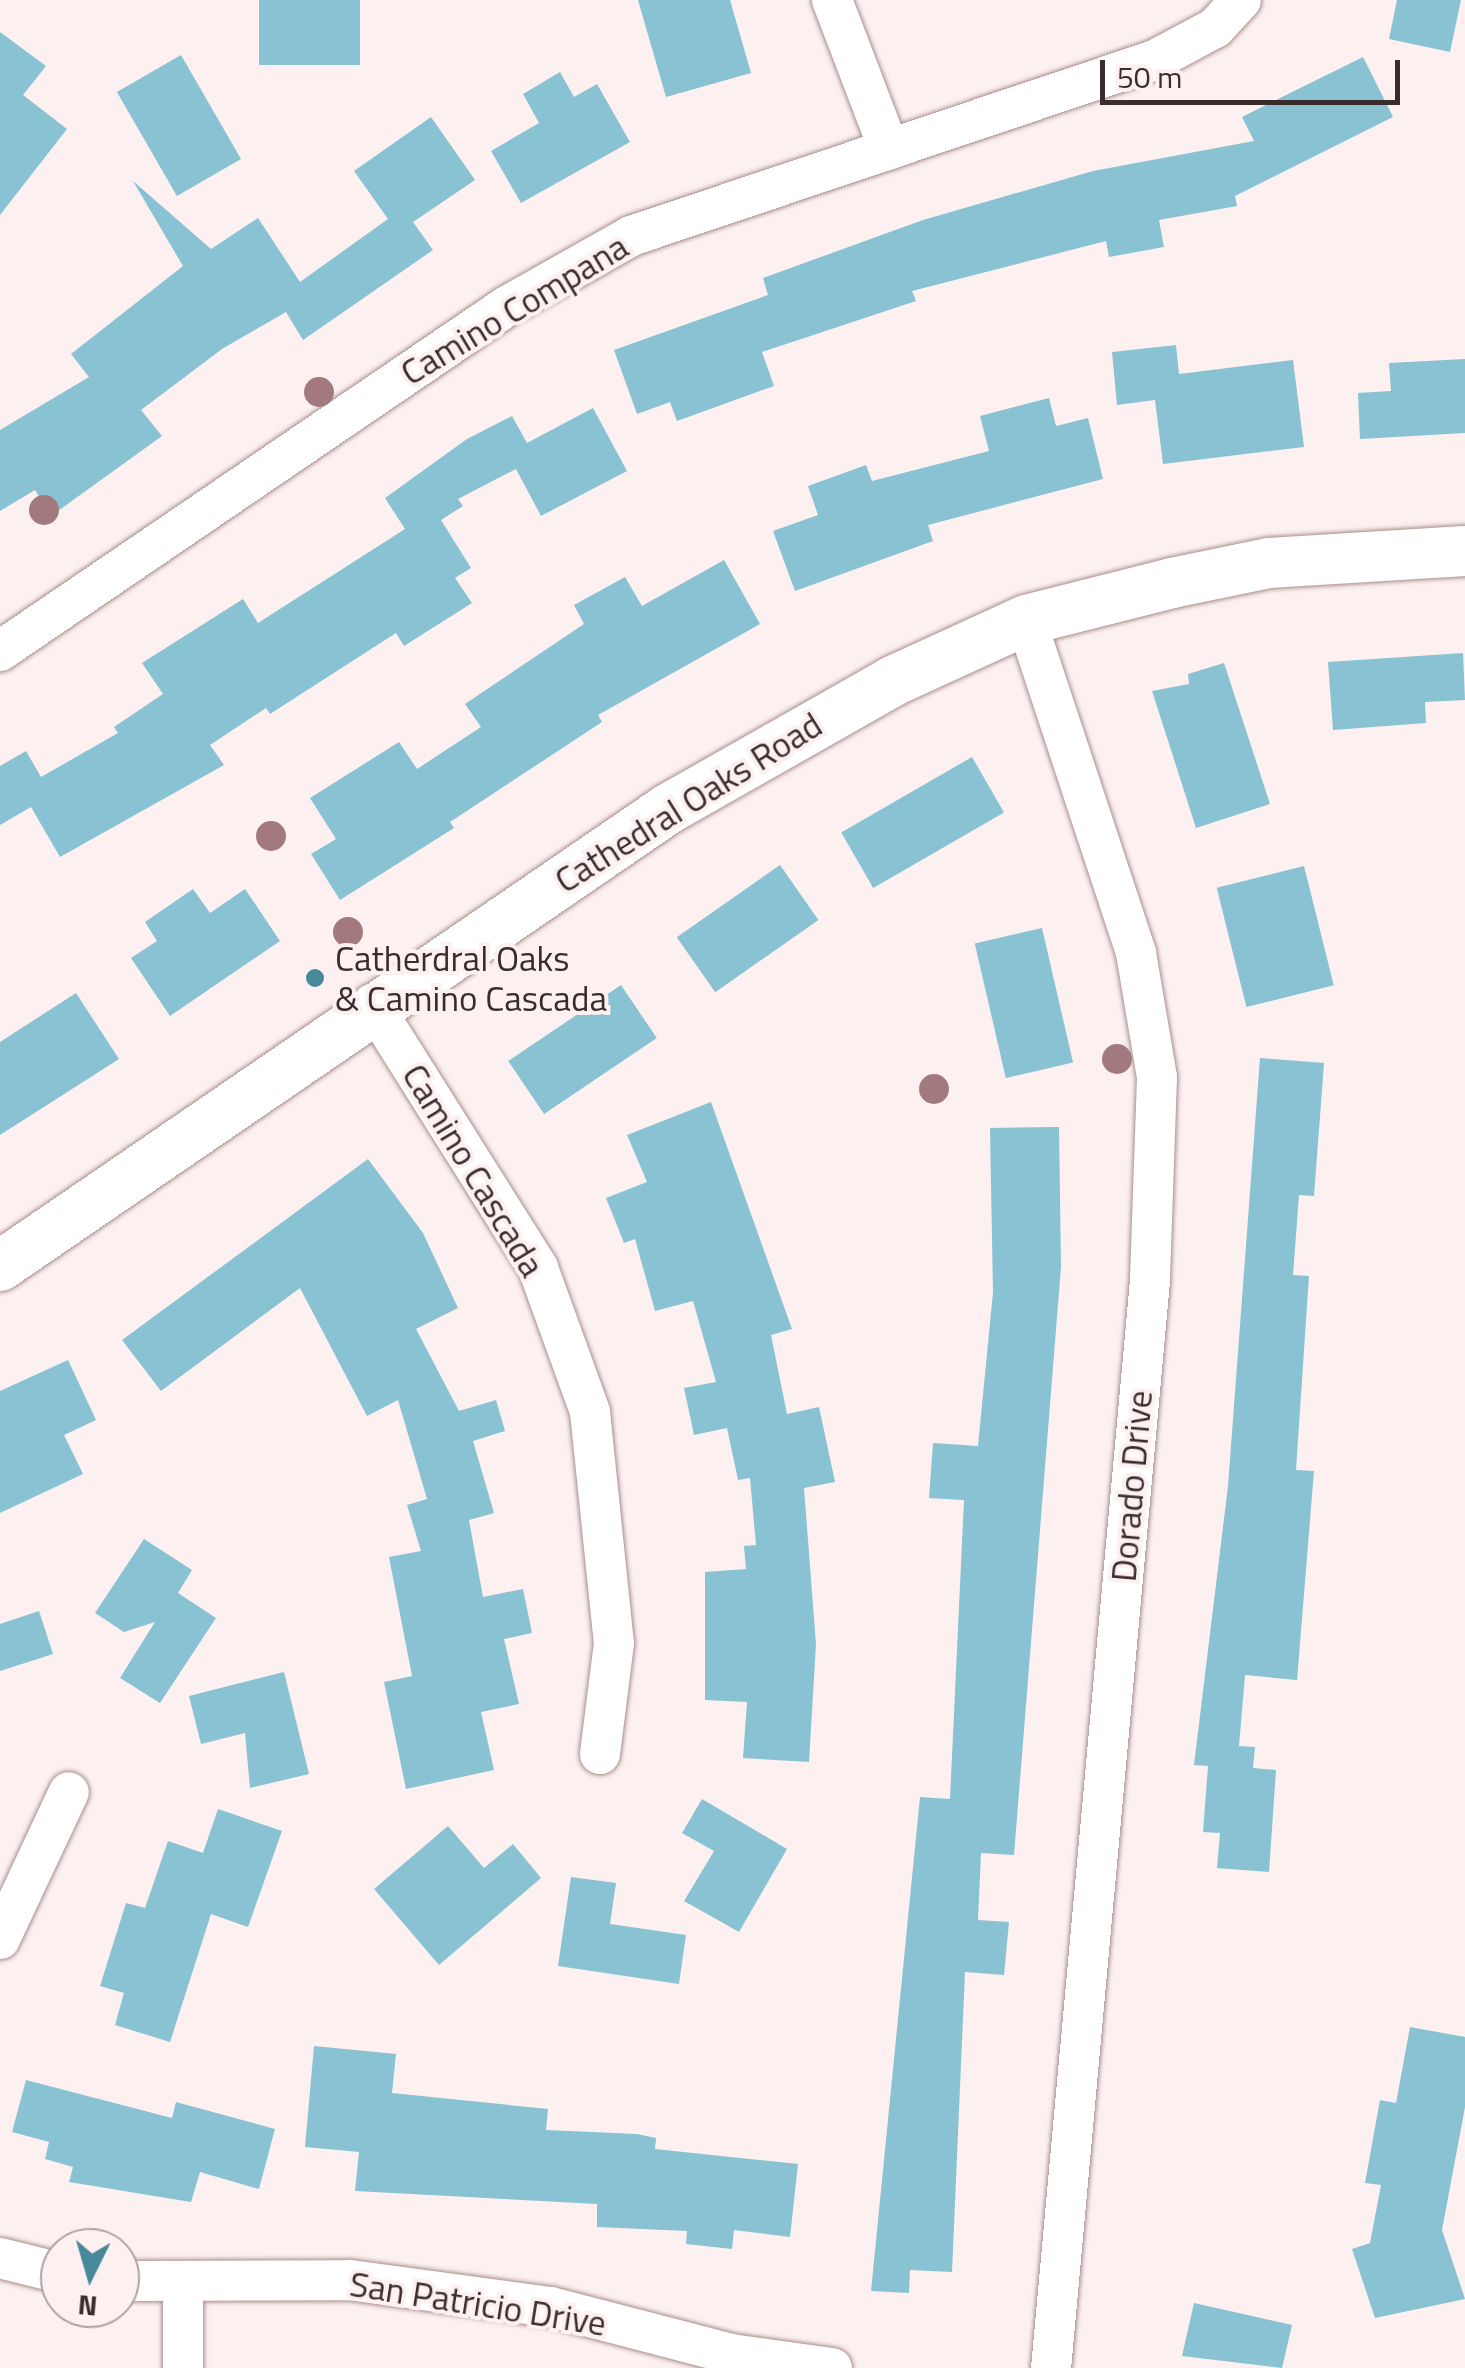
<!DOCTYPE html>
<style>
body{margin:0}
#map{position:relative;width:1465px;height:2368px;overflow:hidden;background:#fcf0f0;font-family:"Titillium Web",sans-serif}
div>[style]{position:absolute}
.building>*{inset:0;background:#89c2d3;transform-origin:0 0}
.roads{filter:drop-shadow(0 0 2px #a98d8d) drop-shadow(0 0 2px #a98d8d)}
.minor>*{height:40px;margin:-20px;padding:0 20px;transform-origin:20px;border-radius:20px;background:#fff}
.major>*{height:50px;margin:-25px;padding:0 25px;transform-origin:25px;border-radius:25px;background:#fff}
.trees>*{width:30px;height:30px;margin:-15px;border-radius:50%;background:#a27a7d}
.dots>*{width:28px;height:28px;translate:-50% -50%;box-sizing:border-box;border:5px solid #fcf0f0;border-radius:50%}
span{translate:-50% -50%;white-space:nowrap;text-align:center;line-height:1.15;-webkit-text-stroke:8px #fcf0f0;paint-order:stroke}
.street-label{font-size:35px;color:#382c2c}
.poi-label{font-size:35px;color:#382c2c}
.left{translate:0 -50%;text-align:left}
.north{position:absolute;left:40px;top:2228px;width:100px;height:100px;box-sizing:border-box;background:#fcf0f0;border:2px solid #aea2a2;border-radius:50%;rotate:185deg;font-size:28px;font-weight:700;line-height:40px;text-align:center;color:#382c2c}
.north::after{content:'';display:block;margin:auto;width:35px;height:45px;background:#47889a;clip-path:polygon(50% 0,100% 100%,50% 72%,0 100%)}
.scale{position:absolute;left:1100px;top:60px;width:300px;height:45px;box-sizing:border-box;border:5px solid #382c2c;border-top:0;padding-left:12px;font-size:30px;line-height:35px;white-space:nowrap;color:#382c2c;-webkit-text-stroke:8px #fcf0f0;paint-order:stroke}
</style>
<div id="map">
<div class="building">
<i style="left:259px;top:0;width:101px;height:65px"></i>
<i style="clip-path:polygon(638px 0,730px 0,751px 73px,666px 97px)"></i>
<i style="clip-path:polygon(1397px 0,1461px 0,1450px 52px,1389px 39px)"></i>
<i style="clip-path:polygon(0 32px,46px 66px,23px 95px,67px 129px,0 215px)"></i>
<i style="left:181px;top:55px;width:120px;height:74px;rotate:60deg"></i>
<i style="clip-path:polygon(1363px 57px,1393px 117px,1235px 196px,1237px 206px,1159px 220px,1164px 247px,1109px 257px,1106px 241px,912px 291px,916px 301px,762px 352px,774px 386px,677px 421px,670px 402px,637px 414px,614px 350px,768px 295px,763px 278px,923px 220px,1093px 171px,1254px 141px,1242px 117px)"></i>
<i style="clip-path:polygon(560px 72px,574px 97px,597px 84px,630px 142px,521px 203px,491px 151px,539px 123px,523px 94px)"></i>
<i style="clip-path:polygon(431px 117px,475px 180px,413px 222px,433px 250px,303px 340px,286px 312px,222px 349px,141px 410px,162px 436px,51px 516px,35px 490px,0 511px,0 430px,89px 377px,71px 354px,183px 266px,133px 181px,211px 249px,258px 218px,300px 282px,388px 219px,354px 171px)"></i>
<i style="clip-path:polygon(1176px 345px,1179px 374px,1293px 360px,1304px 447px,1163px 464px,1155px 400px,1117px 405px,1112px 352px)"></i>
<i style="clip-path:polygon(1465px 359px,1465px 433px,1360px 439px,1358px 393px,1391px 391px,1389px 363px)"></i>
<i style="clip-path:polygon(1049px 398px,1056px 426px,1088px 418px,1103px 479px,928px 525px,933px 541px,795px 591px,773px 531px,818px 515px,808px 486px,866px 465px,872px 481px,989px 451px,980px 416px)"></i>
<i style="clip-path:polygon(593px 408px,627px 471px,541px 516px,516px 469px,458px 499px,463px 506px,441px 520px,471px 568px,455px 578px,472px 603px,404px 646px,396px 633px,270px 714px,266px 708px,210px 745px,224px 765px,60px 857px,31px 807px,0 825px,0 766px,26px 751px,41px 777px,118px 733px,114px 727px,163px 694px,142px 663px,243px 599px,258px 623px,405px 529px,385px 498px,467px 439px,512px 416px,527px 443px)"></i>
<i style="clip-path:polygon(724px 560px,760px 624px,598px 715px,602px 722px,450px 822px,454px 828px,340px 900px,311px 854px,336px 839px,310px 798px,399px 742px,417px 769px,481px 727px,465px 704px,584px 624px,574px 605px,625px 577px,642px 606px)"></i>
<i style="clip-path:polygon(1463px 653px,1465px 700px,1425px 702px,1426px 723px,1333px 730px,1328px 662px)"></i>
<i style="clip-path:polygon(1224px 663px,1270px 804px,1196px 828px,1152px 691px,1189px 684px,1188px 674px)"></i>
<i style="left:972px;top:757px;width:64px;height:151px;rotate:60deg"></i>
<i style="left:780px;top:865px;width:67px;height:126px;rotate:55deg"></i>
<i style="left:1304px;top:866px;width:123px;height:90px;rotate:76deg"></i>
<i style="clip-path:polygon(193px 889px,210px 913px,245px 889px,280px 941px,170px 1016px,131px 958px,157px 941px,145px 922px)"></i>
<i style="left:1042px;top:928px;width:138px;height:69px;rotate:77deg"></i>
<i style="left:621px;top:985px;width:64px;height:136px;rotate:56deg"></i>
<i style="clip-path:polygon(76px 993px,119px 1059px,0 1135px,0 1042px)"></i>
<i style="clip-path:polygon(1260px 1058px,1324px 1063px,1314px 1196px,1299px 1195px,1293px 1275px,1309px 1276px,1296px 1470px,1314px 1471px,1297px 1680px,1245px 1675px,1239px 1746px,1255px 1747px,1253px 1768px,1276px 1770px,1269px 1872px,1217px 1868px,1220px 1833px,1203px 1832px,1208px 1766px,1194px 1765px,1228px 1486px)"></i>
<i style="clip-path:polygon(711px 1102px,792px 1329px,771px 1335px,787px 1414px,819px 1407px,835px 1482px,804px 1488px,816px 1644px,809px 1762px,743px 1758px,747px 1702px,705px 1700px,705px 1572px,746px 1569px,744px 1546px,756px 1545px,750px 1478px,738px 1480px,727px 1428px,694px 1435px,684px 1388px,716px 1382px,693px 1301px,655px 1311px,635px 1239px,624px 1243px,606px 1198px,647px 1182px,627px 1135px)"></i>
<i style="clip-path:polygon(1059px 1127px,1061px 1267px,1014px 1855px,981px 1853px,978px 1920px,1009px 1922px,1004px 1975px,965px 1972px,952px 2272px,910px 2270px,909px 2293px,871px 2291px,920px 1797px,950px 1799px,964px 1500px,929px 1498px,933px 1443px,978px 1446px,993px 1292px,990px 1128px)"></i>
<i style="clip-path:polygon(368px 1159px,423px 1233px,458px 1308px,416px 1329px,459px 1411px,496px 1400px,505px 1431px,473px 1441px,494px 1513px,469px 1520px,483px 1597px,523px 1589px,532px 1633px,504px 1639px,519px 1704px,481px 1712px,494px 1770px,406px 1789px,384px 1682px,412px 1676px,389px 1557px,421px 1551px,407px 1505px,427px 1499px,398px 1400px,367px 1416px,300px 1288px,161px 1391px,122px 1340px)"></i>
<i style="clip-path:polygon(68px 1360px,96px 1420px,64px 1435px,83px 1474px,0 1513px,0 1391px)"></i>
<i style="clip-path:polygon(144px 1539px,192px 1570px,178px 1593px,216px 1618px,160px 1703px,120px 1678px,155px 1622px,124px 1632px,95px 1613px)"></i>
<i style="clip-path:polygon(39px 1611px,53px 1654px,0 1671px,0 1624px)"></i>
<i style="clip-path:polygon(284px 1672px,309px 1774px,250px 1788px,245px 1733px,201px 1744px,189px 1696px)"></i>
<i style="clip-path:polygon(702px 1799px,787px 1849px,739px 1932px,684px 1901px,714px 1851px,682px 1833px)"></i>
<i style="clip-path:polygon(218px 1809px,282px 1831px,248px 1927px,211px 1914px,170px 2042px,115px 2025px,124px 1993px,100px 1986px,126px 1903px,145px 1908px,168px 1841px,203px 1853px)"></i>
<i style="clip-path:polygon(448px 1826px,484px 1868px,513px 1844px,541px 1878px,439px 1965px,374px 1889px)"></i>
<i style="clip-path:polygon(571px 1877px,616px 1883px,610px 1924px,686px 1935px,679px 1984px,558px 1966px)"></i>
<i style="clip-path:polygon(1410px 2027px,1465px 2037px,1465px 2107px,1442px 2230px,1465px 2299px,1375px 2318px,1352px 2249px,1370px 2243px,1381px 2185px,1365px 2183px,1380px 2100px,1396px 2103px)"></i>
<i style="clip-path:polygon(314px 2046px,396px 2054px,392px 2093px,548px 2109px,546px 2130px,637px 2134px,656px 2138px,655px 2149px,798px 2164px,790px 2237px,734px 2230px,732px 2249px,686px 2244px,687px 2231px,597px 2227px,597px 2204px,355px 2191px,359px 2152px,305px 2147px)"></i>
<i style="clip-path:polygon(26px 2080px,172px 2118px,176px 2102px,275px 2129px,259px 2189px,200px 2172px,191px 2202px,69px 2182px,73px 2167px,45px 2159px,49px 2142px,12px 2132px)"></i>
<i style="clip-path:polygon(1194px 2303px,1292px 2325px,1282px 2368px,1182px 2356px)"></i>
</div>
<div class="roads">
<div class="minor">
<i style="left:832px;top:0;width:160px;rotate:69.1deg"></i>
<i style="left:1026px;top:620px;width:351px;rotate:71.7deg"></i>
<i style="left:1136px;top:953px;width:126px;rotate:80.4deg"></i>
<i style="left:1157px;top:1077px;width:204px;rotate:92deg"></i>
<i style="left:1150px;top:1281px;width:1091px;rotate:95.2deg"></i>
<i style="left:0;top:651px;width:613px;rotate:-34.23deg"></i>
<i style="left:507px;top:306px;width:142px;rotate:-29.4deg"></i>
<i style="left:631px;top:236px;width:553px;rotate:-18.57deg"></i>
<i style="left:1155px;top:60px;width:68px;rotate:-28.1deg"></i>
<i style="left:1215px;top:28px;width:38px;rotate:-47deg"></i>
<i style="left:372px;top:1004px;width:312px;rotate:57.8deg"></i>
<i style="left:538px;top:1268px;width:153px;rotate:70.1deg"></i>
<i style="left:590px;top:1412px;width:232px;rotate:84.1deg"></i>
<i style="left:614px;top:1643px;width:112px;rotate:97.2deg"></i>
<i style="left:0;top:1939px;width:162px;rotate:-64.9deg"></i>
<i style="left:0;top:2258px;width:62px;rotate:14deg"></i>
<i style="left:120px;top:2281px;width:230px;rotate:-0.2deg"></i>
<i style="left:350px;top:2280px;width:203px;rotate:7.7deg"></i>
<i style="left:551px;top:2307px;width:186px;rotate:14.6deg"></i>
<i style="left:731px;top:2354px;width:102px;rotate:7.9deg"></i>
<i style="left:183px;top:2368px;width:84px;rotate:-90deg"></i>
</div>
<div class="major">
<i style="left:0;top:1266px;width:809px;rotate:-34.38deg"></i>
<i style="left:668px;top:809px;width:259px;rotate:-29.6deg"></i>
<i style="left:893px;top:681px;width:146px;rotate:-24.6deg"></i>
<i style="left:1026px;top:620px;width:151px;rotate:-14.2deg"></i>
<i style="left:1172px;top:583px;width:99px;rotate:-11.7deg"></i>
<i style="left:1269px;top:563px;width:196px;rotate:-3.5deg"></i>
</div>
</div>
<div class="trees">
<i style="left:319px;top:392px"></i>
<i style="left:44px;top:510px"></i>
<i style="left:271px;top:836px"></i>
<i style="left:348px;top:932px"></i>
<i style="left:1117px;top:1059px"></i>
<i style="left:934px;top:1089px"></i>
</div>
<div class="dots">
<i style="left:315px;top:978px;background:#47889a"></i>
</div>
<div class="street-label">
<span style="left:514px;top:309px;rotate:-31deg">Camino Compana</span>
<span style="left:688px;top:802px;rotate:-32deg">Cathedral Oaks Road</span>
<span style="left:474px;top:1170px;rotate:59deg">Camino Cascada</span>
<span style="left:1131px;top:1486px;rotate:-85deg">Dorado Drive</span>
<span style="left:478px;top:2303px;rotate:9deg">San Patricio Drive</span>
</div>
<div class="poi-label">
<span class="left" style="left:335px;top:978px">Catherdral Oaks<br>&amp; Camino Cascada</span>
</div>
<div class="north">N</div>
<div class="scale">50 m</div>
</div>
